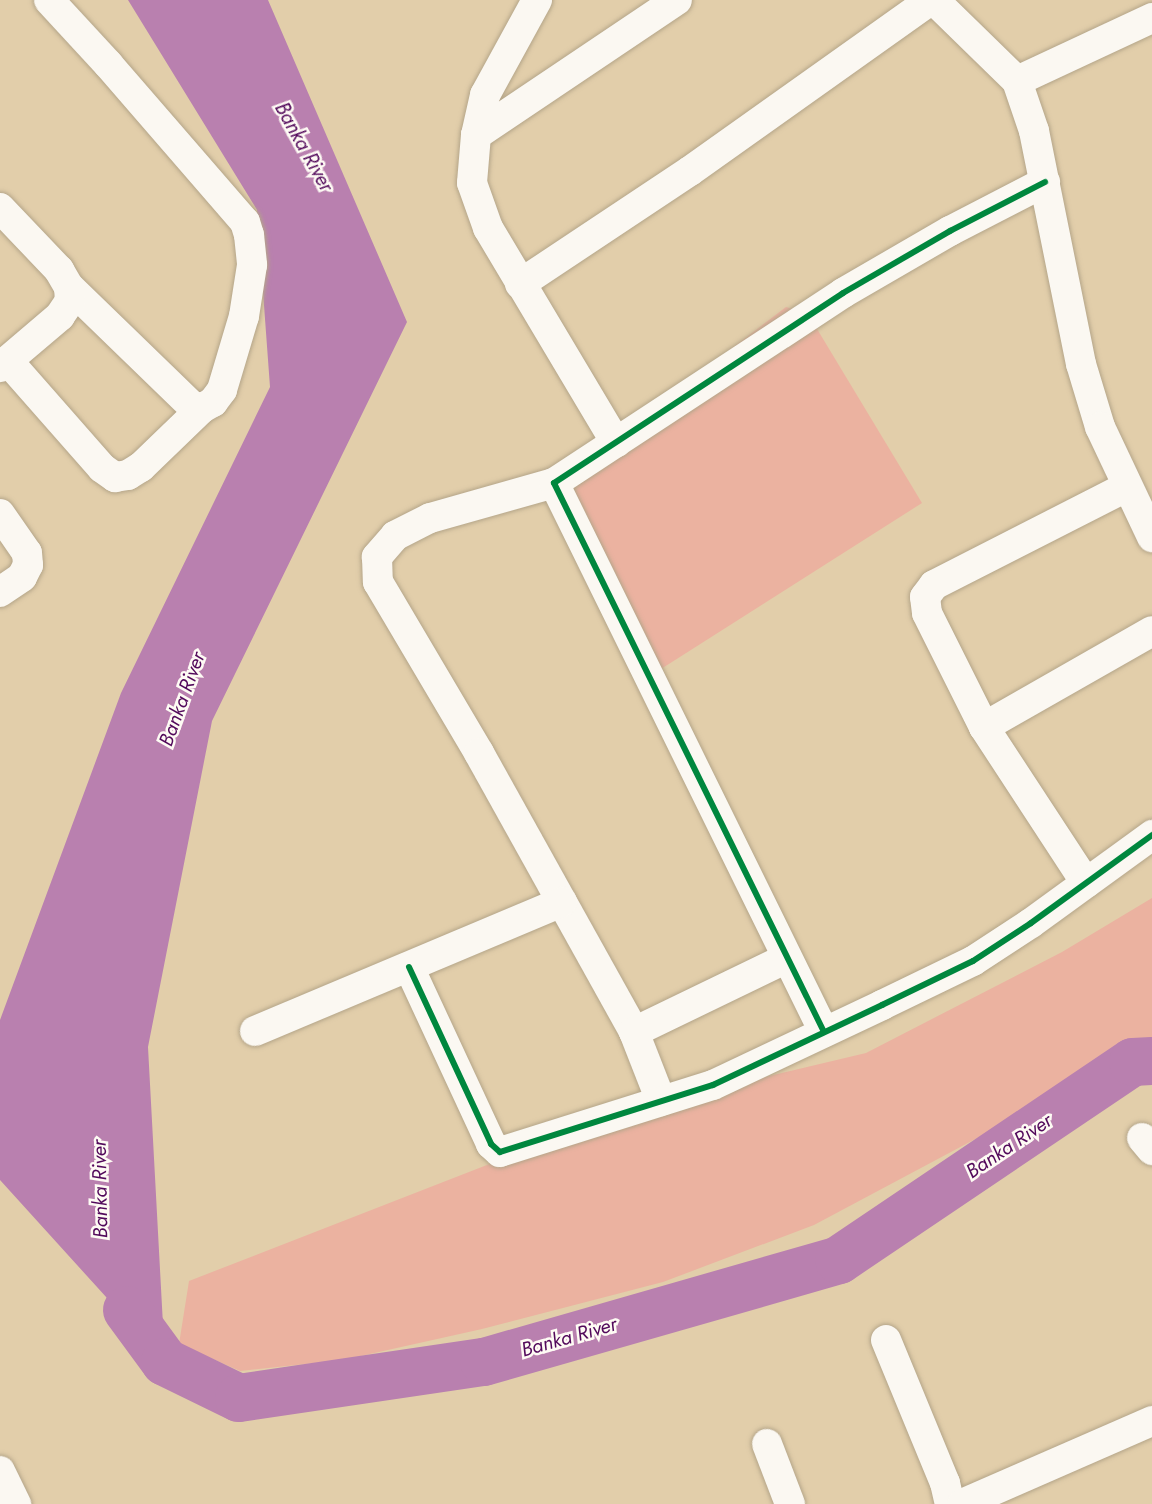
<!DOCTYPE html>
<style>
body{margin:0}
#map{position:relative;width:1152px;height:1504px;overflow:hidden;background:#e2ceaa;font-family:Jost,sans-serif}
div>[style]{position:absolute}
.green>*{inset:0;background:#ebb2a0}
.water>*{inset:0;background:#b980af}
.river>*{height:48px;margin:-24px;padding:0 24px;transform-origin:24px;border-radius:24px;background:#b980af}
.roads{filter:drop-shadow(0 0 2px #b4a589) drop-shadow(0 0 2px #b4a589)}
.minor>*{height:30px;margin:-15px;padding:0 15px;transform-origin:15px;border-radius:15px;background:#fbf8f2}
.cycleway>*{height:6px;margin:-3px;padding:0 3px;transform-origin:3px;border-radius:3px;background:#00873e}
span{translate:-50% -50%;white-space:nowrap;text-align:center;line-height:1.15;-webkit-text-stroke:5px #fefbf4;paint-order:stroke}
.water-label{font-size:20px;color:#52095b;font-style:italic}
</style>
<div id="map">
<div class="green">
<i style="clip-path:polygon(786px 307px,808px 314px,922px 503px,661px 669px,554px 483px)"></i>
<i style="clip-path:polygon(1152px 898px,1152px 1045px,814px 1225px,663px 1282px,482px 1329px,343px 1360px,240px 1371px,179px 1344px,189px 1281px,731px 1070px,765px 1077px,866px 1053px,1062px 952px)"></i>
</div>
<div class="water">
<i style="clip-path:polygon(128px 0,268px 0,407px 322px,212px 721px,148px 1047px,165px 1362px,0 1180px,0 1020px,121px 693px,270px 387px,257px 210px)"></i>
</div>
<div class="river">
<i style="left:127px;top:1310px;width:64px;rotate:53.8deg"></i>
<i style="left:165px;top:1362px;width:82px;rotate:25.9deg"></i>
<i style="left:239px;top:1398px;width:248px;rotate:-8.4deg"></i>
<i style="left:484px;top:1362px;width:369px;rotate:-16deg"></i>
<i style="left:839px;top:1260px;width:354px;rotate:-34deg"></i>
<i style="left:1133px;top:1062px;width:19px;rotate:-3deg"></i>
</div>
<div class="roads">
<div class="minor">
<i style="left:49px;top:0;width:87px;rotate:47.3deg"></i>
<i style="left:108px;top:64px;width:209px;rotate:49.1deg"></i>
<i style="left:245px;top:222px;width:14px;rotate:73deg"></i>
<i style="left:249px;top:235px;width:30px;rotate:84deg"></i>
<i style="left:252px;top:265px;width:52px;rotate:98.9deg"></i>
<i style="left:244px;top:316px;width:77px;rotate:106.6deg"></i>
<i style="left:222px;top:390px;width:15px;rotate:127deg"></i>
<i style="left:213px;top:402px;width:13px;rotate:151deg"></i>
<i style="left:202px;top:408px;width:10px;rotate:-169deg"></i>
<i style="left:192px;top:406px;width:171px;rotate:-135.9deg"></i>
<i style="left:537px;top:0;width:108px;rotate:118.7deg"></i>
<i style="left:485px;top:95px;width:41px;rotate:102.7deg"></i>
<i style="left:476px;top:135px;width:48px;rotate:94.8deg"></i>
<i style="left:472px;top:183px;width:48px;rotate:70.4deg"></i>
<i style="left:488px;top:228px;width:250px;rotate:59.2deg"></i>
<i style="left:934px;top:0;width:116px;rotate:44.3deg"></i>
<i style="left:1017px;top:81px;width:53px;rotate:71.2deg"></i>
<i style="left:1034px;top:131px;width:238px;rotate:78.6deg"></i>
<i style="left:1081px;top:364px;width:66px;rotate:73.2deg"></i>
<i style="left:1100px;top:427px;width:122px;rotate:64.7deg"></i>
<i style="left:1017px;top:81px;width:149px;rotate:-25deg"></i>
<i style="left:476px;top:135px;width:242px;rotate:-33.9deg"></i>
<i style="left:0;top:208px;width:86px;rotate:46.4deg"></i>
<i style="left:59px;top:270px;width:20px;rotate:60deg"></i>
<i style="left:69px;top:287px;width:14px;rotate:86deg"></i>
<i style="left:70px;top:301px;width:18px;rotate:124deg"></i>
<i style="left:60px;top:316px;width:79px;rotate:139.6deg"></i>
<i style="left:520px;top:284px;width:204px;rotate:-33.6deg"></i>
<i style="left:690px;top:171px;width:296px;rotate:-35.4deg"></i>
<i style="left:8px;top:361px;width:142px;rotate:48.7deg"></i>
<i style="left:102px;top:468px;width:16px;rotate:35deg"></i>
<i style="left:115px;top:477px;width:13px;rotate:-9deg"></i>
<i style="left:128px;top:475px;width:15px;rotate:-32deg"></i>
<i style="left:141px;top:467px;width:85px;rotate:-44deg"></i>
<i style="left:554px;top:483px;width:129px;rotate:164.2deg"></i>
<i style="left:430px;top:518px;width:39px;rotate:153deg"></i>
<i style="left:395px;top:536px;width:28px;rotate:131deg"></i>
<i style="left:377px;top:557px;width:25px;rotate:88deg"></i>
<i style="left:378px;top:582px;width:199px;rotate:59.4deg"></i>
<i style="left:479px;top:753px;width:319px;rotate:60.9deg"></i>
<i style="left:634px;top:1032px;width:74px;rotate:68.6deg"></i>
<i style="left:0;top:514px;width:47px;rotate:55.3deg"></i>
<i style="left:27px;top:553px;width:12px;rotate:85deg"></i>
<i style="left:28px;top:565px;width:13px;rotate:117deg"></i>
<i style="left:22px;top:577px;width:27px;rotate:146deg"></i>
<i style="left:984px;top:727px;width:193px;rotate:-29.7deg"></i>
<i style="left:1086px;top:883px;width:186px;rotate:-123.2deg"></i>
<i style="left:984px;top:727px;width:127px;rotate:-116.6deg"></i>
<i style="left:927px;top:613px;width:16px;rotate:-97deg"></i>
<i style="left:925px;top:597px;width:15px;rotate:-53deg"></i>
<i style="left:934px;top:585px;width:216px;rotate:-27deg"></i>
<i style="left:409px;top:967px;width:195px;rotate:65.1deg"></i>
<i style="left:491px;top:1144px;width:12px;rotate:42deg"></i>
<i style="left:500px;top:1152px;width:223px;rotate:-17.5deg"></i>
<i style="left:713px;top:1085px;width:187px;rotate:-25.3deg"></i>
<i style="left:882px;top:1005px;width:101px;rotate:-25.8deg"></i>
<i style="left:973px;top:961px;width:69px;rotate:-33.2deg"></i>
<i style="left:1031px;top:923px;width:150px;rotate:-36deg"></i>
<i style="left:255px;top:1031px;width:333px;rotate:-22.8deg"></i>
<i style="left:634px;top:1032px;width:170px;rotate:-25.8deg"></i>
<i style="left:824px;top:1032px;width:612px;rotate:-116.19deg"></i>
<i style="left:554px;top:483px;width:346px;rotate:-33.3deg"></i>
<i style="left:843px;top:293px;width:124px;rotate:-30.1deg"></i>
<i style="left:950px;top:231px;width:107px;rotate:-27.3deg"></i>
<i style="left:1142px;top:1138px;width:16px;rotate:50deg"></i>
<i style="left:886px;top:1340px;width:155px;rotate:67.6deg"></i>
<i style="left:945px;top:1483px;width:22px;rotate:77deg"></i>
<i style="left:767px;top:1444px;width:64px;rotate:69deg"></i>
<i style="left:0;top:1471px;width:37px;rotate:64deg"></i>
<i style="left:962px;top:1504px;width:207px;rotate:-23.6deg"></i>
</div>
</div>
<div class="cycleway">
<i style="left:409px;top:967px;width:195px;rotate:65.1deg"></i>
<i style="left:491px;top:1144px;width:12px;rotate:42deg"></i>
<i style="left:500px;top:1152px;width:223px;rotate:-17.5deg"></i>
<i style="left:713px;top:1085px;width:187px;rotate:-25.3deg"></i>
<i style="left:882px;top:1005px;width:101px;rotate:-25.8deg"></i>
<i style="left:973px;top:961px;width:69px;rotate:-33.2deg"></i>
<i style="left:1031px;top:923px;width:150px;rotate:-36deg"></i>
<i style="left:824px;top:1032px;width:612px;rotate:-116.19deg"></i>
<i style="left:554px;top:483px;width:346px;rotate:-33.3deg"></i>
<i style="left:843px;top:293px;width:124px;rotate:-30.1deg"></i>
<i style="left:950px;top:231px;width:107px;rotate:-27.3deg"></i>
</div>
<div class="water-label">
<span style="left:304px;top:147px;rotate:61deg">Banka River</span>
<span style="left:182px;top:699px;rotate:-70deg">Banka River</span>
<span style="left:1009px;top:1146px;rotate:-34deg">Banka River</span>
<span style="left:100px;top:1189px;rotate:-91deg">Banka River</span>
<span style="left:569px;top:1337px;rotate:-16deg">Banka River</span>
</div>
</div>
